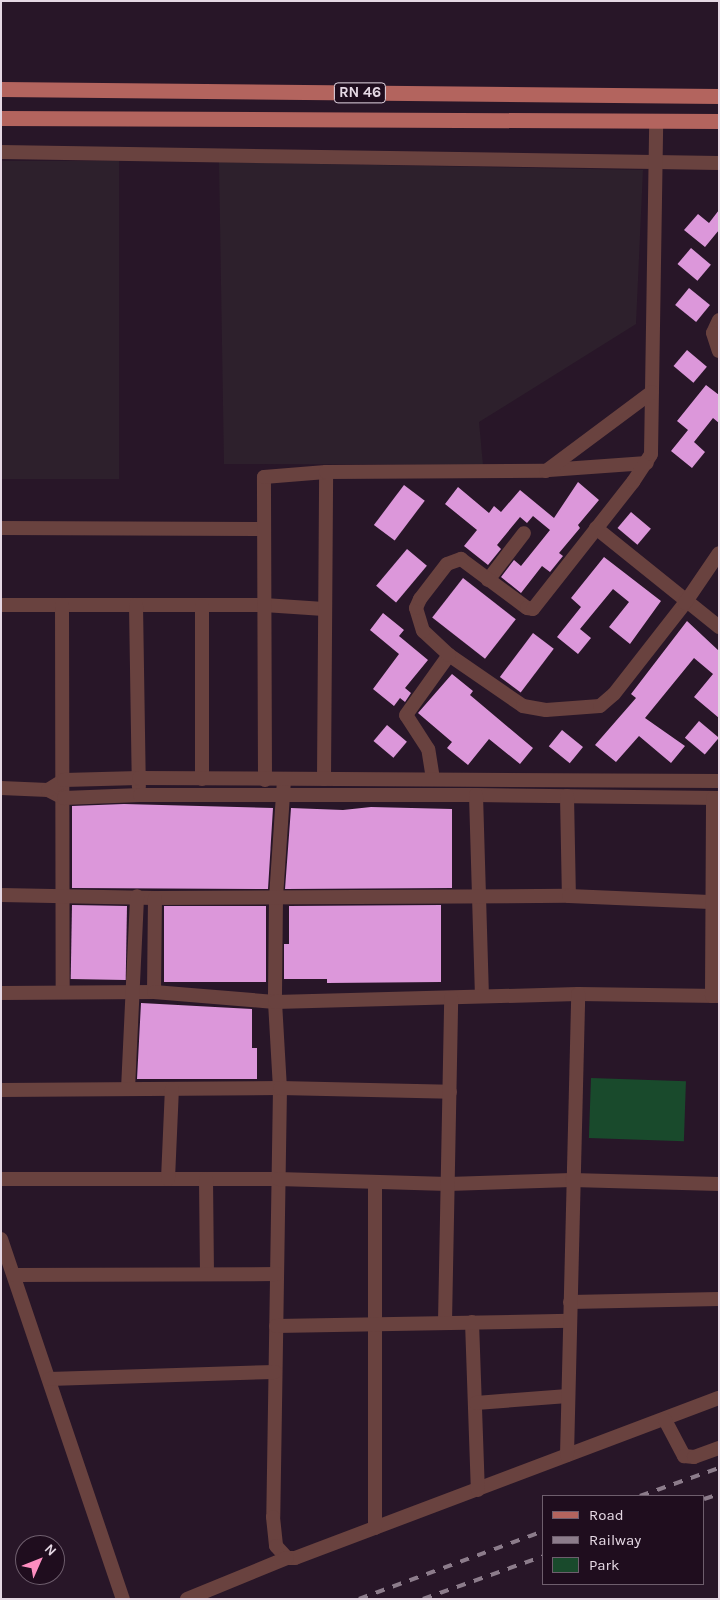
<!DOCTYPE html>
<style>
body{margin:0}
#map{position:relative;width:720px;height:1600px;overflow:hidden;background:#281628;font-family:Karla,sans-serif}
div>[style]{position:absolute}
.education>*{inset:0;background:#2d202c;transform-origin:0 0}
.green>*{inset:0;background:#194a2c;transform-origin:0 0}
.building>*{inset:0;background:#dc97da;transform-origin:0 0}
.street>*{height:14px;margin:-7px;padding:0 7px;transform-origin:7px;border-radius:7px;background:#69423f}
.primary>*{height:15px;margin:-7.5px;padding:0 7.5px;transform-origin:7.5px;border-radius:7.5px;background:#b3645e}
.rail>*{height:4px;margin-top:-2px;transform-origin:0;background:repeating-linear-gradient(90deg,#8c7c8b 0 9px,transparent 0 18px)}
span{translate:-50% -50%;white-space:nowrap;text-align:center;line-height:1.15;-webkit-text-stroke:5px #1f0d1e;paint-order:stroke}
.shield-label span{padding:1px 4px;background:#1f0d1e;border:1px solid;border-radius:4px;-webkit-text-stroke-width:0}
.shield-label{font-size:15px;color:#e5d8e4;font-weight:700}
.frame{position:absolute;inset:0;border:2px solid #e5d8e4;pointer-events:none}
.legend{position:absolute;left:542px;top:1495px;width:162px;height:90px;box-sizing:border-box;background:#1f0d1e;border:1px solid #6e5e6d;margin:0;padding:6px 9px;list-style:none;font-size:15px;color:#e5d8e4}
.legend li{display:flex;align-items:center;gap:10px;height:25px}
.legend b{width:25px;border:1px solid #6e5e6d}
.north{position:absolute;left:15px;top:1535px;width:50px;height:50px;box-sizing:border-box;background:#1f0d1e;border:1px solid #6e5e6d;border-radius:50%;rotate:46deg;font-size:14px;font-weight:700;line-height:20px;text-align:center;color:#e5d8e4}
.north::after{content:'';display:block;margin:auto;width:18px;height:22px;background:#fd8ec0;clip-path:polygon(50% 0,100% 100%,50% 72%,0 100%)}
</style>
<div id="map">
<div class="education">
<i style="left:1px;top:161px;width:118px;height:318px"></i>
<i style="clip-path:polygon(219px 162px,643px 170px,636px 324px,479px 422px,483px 465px,224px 464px)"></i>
</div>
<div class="green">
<i style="left:591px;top:1078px;width:95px;height:60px;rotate:2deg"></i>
</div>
<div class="building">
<i style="clip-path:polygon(719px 210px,719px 230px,705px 247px,684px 230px,698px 214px,709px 223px)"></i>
<i style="left:691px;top:248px;width:26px;height:21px;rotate:40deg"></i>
<i style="left:689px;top:288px;width:27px;height:22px;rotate:39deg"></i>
<i style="left:687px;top:350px;width:26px;height:21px;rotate:40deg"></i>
<i style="clip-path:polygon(706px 385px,719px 395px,719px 423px,713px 418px,694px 442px,705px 452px,692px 468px,671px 451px,688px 430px,677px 421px)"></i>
<i style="clip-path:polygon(578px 482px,599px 500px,578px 525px,580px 528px,559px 553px,563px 556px,550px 572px,542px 566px,521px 593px,501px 577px,514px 560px,521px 566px,550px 530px,533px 516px,527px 523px,520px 517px,497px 545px,501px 549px,488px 565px,464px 546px,477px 530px,445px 504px,458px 487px,489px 513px,494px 506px,501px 512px,520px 490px,554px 518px)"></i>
<i style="left:404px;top:485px;width:26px;height:50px;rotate:37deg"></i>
<i style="left:631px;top:512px;width:26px;height:21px;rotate:40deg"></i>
<i style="left:407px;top:549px;width:26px;height:48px;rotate:40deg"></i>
<i style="clip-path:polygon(604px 557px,661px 601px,630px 644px,609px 627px,629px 602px,613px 589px,580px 629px,591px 638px,578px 654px,557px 637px,581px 607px,571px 598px)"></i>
<i style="left:463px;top:578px;width:67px;height:50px;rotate:38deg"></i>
<i style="clip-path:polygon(383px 613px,404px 630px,399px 636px,428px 660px,405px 688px,411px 693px,405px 702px,400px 698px,394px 706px,373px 689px,399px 654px,370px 630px)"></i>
<i style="clip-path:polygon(687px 621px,719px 651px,719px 718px,694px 697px,713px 674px,694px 658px,645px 718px,685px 746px,671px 763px,639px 736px,616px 762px,595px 745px,636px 698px,631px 694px)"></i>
<i style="left:533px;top:633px;width:26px;height:55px;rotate:37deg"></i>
<i style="clip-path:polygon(452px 674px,473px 691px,470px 695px,533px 748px,520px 764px,489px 739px,468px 765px,447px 748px,452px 742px,418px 713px)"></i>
<i style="left:699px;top:721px;width:26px;height:22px;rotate:40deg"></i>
<i style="left:387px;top:725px;width:26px;height:21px;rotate:40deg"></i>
<i style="left:562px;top:730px;width:27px;height:21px;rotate:39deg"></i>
<i style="clip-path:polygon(124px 804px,273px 808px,268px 889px,72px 888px,72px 806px)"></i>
<i style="clip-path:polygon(371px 807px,452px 809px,452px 888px,285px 889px,291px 808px,343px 810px)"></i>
<i style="left:72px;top:905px;width:55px;height:74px;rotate:1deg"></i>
<i style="clip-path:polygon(441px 905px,441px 982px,327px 983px,327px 979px,284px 979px,284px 944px,289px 944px,289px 906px)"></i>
<i style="left:266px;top:906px;width:76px;height:102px;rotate:90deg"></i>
<i style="clip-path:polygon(141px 1003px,252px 1009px,252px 1048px,257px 1048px,257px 1079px,137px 1079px)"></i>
</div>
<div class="street">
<i style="left:1px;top:152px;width:718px;rotate:0.88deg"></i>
<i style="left:719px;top:320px;width:14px;rotate:115deg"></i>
<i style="left:713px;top:333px;width:19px;rotate:72deg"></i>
<i style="left:549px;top:470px;width:98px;rotate:-4.1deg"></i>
<i style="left:1px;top:528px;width:263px;rotate:0.2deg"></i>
<i style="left:596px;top:528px;width:158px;rotate:38.8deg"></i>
<i style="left:488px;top:580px;width:59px;rotate:-52.5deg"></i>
<i style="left:1px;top:605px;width:263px"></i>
<i style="left:264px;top:605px;width:60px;rotate:3.8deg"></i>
<i style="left:62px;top:605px;width:387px;rotate:89.9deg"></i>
<i style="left:136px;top:605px;width:182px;rotate:89.1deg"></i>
<i style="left:449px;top:655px;width:90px;rotate:34.6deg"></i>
<i style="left:523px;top:706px;width:23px;rotate:10deg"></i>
<i style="left:546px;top:710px;width:54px;rotate:-4.2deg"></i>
<i style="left:600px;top:706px;width:18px;rotate:-41deg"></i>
<i style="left:614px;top:694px;width:115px;rotate:-52deg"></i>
<i style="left:685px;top:603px;width:60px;rotate:-55.8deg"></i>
<i style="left:202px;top:779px;width:173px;rotate:-90deg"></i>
<i style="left:324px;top:779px;width:307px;rotate:-89.6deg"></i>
<i style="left:433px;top:779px;width:30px;rotate:-99deg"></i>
<i style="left:428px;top:749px;width:40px;rotate:-122.9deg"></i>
<i style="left:406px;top:715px;width:74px;rotate:-54.4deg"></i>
<i style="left:449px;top:655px;width:35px;rotate:-137deg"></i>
<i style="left:423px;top:631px;width:24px;rotate:-107deg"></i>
<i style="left:416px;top:608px;width:10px;rotate:-66deg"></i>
<i style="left:420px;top:599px;width:44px;rotate:-52.4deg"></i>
<i style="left:447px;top:564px;width:15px;rotate:-20deg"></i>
<i style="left:461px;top:559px;width:82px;rotate:36.6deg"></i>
<i style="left:527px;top:608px;width:6px;rotate:9deg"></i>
<i style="left:533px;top:609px;width:162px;rotate:-51.8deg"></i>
<i style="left:633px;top:482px;width:33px;rotate:-57deg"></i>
<i style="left:651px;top:454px;width:332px;rotate:-89.1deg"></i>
<i style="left:265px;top:780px;width:303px;rotate:-90.2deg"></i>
<i style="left:264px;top:477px;width:62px;rotate:-4.6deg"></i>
<i style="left:326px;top:472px;width:220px;rotate:-0.3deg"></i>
<i style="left:546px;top:471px;width:132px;rotate:-36.7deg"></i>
<i style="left:284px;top:780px;width:118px;rotate:93.9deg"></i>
<i style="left:276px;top:898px;width:104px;rotate:90.6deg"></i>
<i style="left:275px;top:1002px;width:86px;rotate:86.7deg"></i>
<i style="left:280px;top:1088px;width:429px;rotate:90.9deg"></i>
<i style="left:273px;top:1517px;width:29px;rotate:84deg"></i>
<i style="left:276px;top:1546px;width:16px;rotate:47deg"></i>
<i style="left:287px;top:1558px;width:8px"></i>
<i style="left:295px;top:1558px;width:453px;rotate:-20.7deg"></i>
<i style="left:1px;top:788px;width:47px;rotate:2.4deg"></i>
<i style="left:48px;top:790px;width:18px;rotate:27deg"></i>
<i style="left:64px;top:798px;width:76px;rotate:-2.3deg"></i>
<i style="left:140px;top:795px;width:336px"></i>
<i style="left:476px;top:795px;width:243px;rotate:0.7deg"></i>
<i style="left:48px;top:790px;width:19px;rotate:-32deg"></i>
<i style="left:64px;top:780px;width:75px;rotate:-1.5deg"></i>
<i style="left:139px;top:778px;width:580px;rotate:0.3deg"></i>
<i style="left:476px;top:795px;width:201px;rotate:88.3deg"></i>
<i style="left:567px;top:796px;width:100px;rotate:88.9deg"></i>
<i style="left:1px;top:895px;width:154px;rotate:1.1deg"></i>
<i style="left:155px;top:898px;width:414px;rotate:-0.3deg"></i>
<i style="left:569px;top:896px;width:141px;rotate:2.4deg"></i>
<i style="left:154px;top:992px;width:94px;rotate:-89.4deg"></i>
<i style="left:1px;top:993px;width:153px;rotate:-0.4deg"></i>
<i style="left:154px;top:992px;width:121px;rotate:4.7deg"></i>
<i style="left:275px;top:1002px;width:303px;rotate:-1.5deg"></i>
<i style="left:578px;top:994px;width:141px;rotate:0.8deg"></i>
<i style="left:712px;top:996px;width:198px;rotate:-89.7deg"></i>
<i style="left:128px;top:1089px;width:193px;rotate:-87.3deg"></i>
<i style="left:1px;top:1090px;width:279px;rotate:-0.4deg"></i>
<i style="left:280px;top:1088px;width:170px;rotate:1.3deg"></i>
<i style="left:1px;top:1179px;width:277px"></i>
<i style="left:278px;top:1179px;width:170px;rotate:1.7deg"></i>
<i style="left:448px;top:1184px;width:124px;rotate:-1.8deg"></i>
<i style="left:572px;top:1180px;width:147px;rotate:1.6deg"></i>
<i style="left:168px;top:1179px;width:90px;rotate:-87.5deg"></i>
<i style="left:206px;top:1179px;width:95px;rotate:89.4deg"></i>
<i style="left:375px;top:1183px;width:345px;rotate:90deg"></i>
<i style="left:1px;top:1239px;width:380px;rotate:71.3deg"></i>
<i style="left:14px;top:1275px;width:263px;rotate:-0.2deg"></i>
<i style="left:570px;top:1302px;width:149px;rotate:-1.2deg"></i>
<i style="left:445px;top:1322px;width:324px;rotate:-88.9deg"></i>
<i style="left:472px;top:1322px;width:168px;rotate:88deg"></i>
<i style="left:276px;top:1326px;width:294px;rotate:-1deg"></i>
<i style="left:49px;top:1379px;width:226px;rotate:-1.8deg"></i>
<i style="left:476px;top:1403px;width:92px;rotate:-4.4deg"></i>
<i style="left:665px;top:1420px;width:41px;rotate:62.2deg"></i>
<i style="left:684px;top:1456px;width:10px;rotate:6deg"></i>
<i style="left:694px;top:1457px;width:27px;rotate:-20deg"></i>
<i style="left:567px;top:1455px;width:461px;rotate:-88.6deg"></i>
<i style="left:187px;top:1599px;width:108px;rotate:-22.3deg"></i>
</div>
<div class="primary">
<i style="left:1px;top:89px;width:718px;rotate:0.56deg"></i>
<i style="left:1px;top:118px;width:718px;rotate:0.24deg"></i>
</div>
<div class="rail">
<i style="left:640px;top:1496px;width:84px;rotate:-19.5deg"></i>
<i style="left:704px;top:1499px;width:16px;rotate:-18deg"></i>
<i style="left:359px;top:1599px;width:197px;rotate:-20.2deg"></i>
<i style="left:423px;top:1599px;width:128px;rotate:-19.6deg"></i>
</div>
<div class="shield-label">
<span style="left:360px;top:93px">RN 46</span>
</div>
<div class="frame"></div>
<ul class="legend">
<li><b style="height:6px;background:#b3645e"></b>Road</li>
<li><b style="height:6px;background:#8c7c8b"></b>Railway</li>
<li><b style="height:14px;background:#194a2c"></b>Park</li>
</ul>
<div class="north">N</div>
</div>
